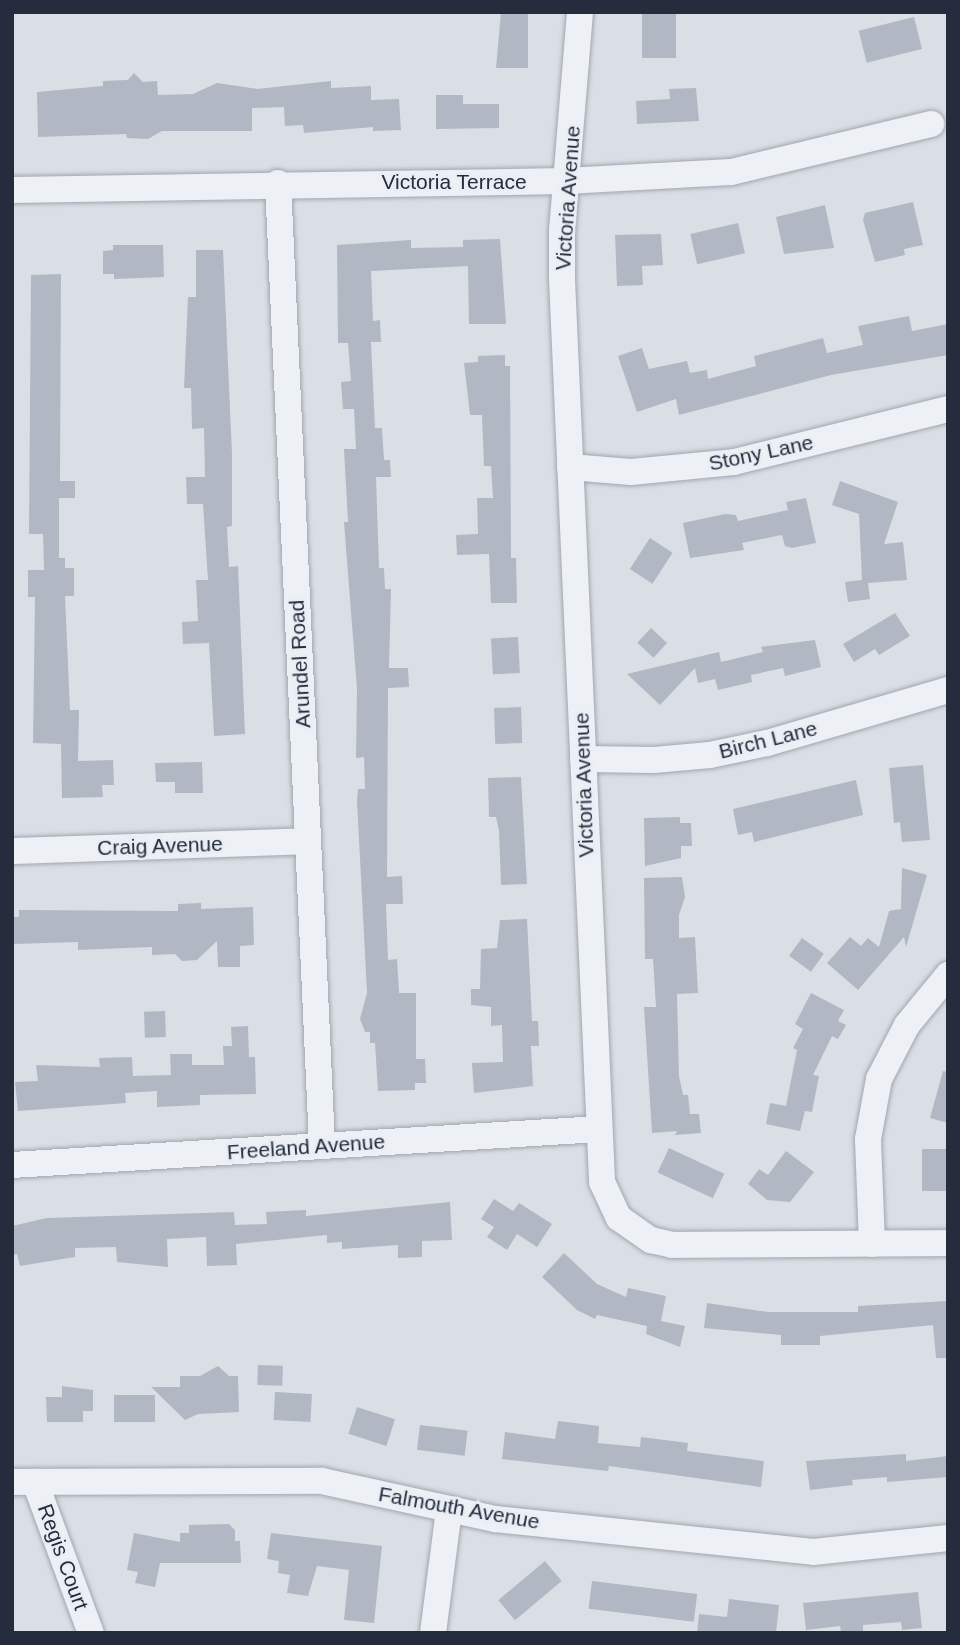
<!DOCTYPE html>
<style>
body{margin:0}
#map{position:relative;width:960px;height:1645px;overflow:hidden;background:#dadfe6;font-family:Helvetica,sans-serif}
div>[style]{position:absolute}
.building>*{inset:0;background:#b1b8c3;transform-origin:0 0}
.roads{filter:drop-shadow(0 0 2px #a0a6b0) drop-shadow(0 0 2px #a0a6b0)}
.minor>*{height:26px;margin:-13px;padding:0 13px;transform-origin:13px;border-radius:13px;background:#edf0f5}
span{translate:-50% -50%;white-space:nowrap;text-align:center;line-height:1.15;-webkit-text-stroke:5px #e9eef4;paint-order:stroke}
.street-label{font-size:21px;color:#242c3d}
.frame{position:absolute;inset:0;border:14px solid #242c3d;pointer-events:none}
</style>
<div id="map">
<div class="building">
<i style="clip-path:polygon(501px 12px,528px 12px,528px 68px,496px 68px)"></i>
<i style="left:642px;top:12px;width:34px;height:46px"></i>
<i style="left:914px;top:17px;width:33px;height:57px;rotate:76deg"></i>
<i style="clip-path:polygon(134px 73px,143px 82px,157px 81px,158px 95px,193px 94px,217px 83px,257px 89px,331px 81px,331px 88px,371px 86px,371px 100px,399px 99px,401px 130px,373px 131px,373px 127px,304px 133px,303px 125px,285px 126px,284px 107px,252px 108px,252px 131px,162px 131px,148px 139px,127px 138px,126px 134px,38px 137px,37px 92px,103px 86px,103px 81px,128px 80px)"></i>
<i style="clip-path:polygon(696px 88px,699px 121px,637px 124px,636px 101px,670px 99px,669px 89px)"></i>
<i style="clip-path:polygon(436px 95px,463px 95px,463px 104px,499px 104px,499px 128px,436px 129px)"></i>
<i style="clip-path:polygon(913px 202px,923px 245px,904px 249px,905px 255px,875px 262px,863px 220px,865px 213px)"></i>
<i style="clip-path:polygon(825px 205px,834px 248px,784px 254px,776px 217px)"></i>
<i style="left:738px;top:223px;width:31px;height:49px;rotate:77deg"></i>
<i style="clip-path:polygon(661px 234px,663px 265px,642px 266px,643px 285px,617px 286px,615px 235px)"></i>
<i style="clip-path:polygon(500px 239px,506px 324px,469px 324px,468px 266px,371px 271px,373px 321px,380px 320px,381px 342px,371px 342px,375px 428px,382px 428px,384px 460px,390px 460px,391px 477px,376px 477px,379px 568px,384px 568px,385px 589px,391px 589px,389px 668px,408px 668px,409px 687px,388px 688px,387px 877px,402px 876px,403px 904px,386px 904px,388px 960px,397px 959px,399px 993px,416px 993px,416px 1059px,425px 1059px,426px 1083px,415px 1083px,415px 1090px,378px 1091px,375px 1043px,370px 1043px,370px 1032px,365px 1032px,360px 1019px,367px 993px,357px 801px,358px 789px,365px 789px,364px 757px,356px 758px,357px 689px,344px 522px,348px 522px,344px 449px,356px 449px,354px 409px,343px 409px,341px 382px,351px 381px,348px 343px,338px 343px,337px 245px,411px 240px,411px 248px,463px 247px,463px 240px)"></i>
<i style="clip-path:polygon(113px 245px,163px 245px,164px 277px,114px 279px,114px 274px,103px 274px,103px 251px,113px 250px)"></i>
<i style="clip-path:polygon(196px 250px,223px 250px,232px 454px,232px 526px,227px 527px,229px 567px,238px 566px,245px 734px,214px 736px,209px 643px,183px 644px,182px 622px,198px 621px,196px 580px,208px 580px,203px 504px,187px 504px,186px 477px,205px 477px,204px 428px,192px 429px,191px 388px,184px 388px,188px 297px,196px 297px)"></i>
<i style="clip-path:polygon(61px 274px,60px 481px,75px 481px,75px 498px,59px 498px,59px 558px,65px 558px,65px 568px,74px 568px,74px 596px,65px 596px,70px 710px,79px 710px,78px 761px,113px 760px,114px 785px,102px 785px,103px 797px,62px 798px,61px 744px,33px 743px,35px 597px,28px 597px,28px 570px,44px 570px,43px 534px,29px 534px,31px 275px)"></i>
<i style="clip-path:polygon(909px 316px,912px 331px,948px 324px,948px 355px,831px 375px,679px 415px,676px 399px,637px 412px,618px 356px,642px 348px,649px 369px,687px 361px,690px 373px,707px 370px,708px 379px,756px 366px,754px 356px,823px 338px,827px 353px,863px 345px,858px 326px)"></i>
<i style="clip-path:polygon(505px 355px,505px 366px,510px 366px,511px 558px,516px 558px,517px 603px,491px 603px,489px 554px,457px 555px,456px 535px,478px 534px,477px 498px,493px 498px,491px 466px,484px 466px,482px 415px,470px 415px,464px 363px,478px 362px,478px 356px)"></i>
<i style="clip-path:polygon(840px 481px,898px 502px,884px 544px,903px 542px,907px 580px,868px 583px,870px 599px,848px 602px,845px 582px,862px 580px,859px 514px,832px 505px)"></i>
<i style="clip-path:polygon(806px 498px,816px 543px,792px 548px,785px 546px,782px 535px,742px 543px,744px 550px,690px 558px,683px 523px,725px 514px,736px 515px,738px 521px,788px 510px,786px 502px)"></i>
<i style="left:650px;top:538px;width:27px;height:37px;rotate:33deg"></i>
<i style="clip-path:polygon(895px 613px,910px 636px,879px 655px,875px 649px,854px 662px,843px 644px)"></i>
<i style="left:651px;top:628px;width:22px;height:20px;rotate:43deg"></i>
<i style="left:518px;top:637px;width:36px;height:27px;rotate:87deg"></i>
<i style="clip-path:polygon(815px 640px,821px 667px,785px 676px,783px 668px,751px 675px,752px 682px,718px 690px,715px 679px,698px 683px,695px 668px,660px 705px,627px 674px,719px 652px,721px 662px,763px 652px,761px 647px)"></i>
<i style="left:521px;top:707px;width:36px;height:27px;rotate:88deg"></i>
<i style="clip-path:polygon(202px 762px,203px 793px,175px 793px,175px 782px,156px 782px,155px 763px)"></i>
<i style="clip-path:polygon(923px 765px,930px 840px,902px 842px,900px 822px,894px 823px,889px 768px)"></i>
<i style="clip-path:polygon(521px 777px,527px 884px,501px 885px,499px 831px,496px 817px,489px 817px,488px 778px)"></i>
<i style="clip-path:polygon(856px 780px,863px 815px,754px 842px,752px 832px,738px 835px,733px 809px)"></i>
<i style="clip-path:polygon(680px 817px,680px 823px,691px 823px,692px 846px,681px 846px,681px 858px,645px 866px,644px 818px)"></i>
<i style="clip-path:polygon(902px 868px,927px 875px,906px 947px,904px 937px,858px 990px,827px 963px,850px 937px,861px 946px,868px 938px,879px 947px,889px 911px,901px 909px)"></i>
<i style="clip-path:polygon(682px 877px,685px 897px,679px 915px,679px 938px,695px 937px,698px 993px,677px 994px,679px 1076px,683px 1095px,688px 1095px,690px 1114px,699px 1114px,701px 1133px,675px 1135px,677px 1131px,652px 1133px,644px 1007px,656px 1007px,653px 959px,645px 959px,644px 878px)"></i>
<i style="clip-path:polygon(201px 903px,201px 909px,253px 907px,254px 945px,240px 946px,240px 967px,218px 967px,217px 941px,197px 960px,182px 961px,175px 954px,152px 955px,152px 947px,78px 950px,78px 942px,12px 944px,12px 917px,19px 917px,19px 910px,178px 911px,178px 904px)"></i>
<i style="clip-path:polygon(527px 919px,532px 1021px,538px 1021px,539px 1046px,531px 1046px,533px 1086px,474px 1093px,472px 1063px,503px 1062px,502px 1025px,491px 1026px,491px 1007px,471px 1005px,471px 989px,480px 989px,481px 949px,497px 948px,500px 920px)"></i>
<i style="left:802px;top:938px;width:27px;height:22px;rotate:36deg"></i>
<i style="clip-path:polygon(811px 993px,844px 1010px,838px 1021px,846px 1025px,838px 1039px,832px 1036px,813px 1075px,819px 1076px,812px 1112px,805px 1111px,800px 1131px,766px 1124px,770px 1103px,786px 1106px,797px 1050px,793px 1048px,803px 1029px,795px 1024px)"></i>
<i style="left:165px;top:1011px;width:26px;height:21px;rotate:88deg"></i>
<i style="clip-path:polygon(248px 1026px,249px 1057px,255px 1057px,256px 1094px,200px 1095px,200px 1105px,157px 1107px,157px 1091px,125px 1093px,126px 1103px,18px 1111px,15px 1082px,38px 1081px,36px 1065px,100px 1067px,99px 1058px,132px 1057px,133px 1076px,171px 1075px,170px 1054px,192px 1054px,192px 1065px,224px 1065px,223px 1046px,232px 1046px,231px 1027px)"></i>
<i style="clip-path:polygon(943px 1071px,948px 1072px,948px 1123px,930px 1118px)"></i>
<i style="left:669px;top:1148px;width:61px;height:27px;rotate:25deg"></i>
<i style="left:948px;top:1149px;width:42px;height:26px;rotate:90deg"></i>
<i style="clip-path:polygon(786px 1151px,814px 1172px,790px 1202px,767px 1200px,748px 1184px,759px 1169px,768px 1175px)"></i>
<i style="clip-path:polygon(494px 1199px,513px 1211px,519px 1203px,552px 1224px,537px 1247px,517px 1234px,507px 1250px,487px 1237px,494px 1227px,481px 1219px)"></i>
<i style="clip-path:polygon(450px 1202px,452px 1240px,422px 1241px,422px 1257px,398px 1258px,398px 1245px,342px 1249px,342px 1242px,327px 1243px,327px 1235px,236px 1244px,237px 1265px,207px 1266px,206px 1237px,167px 1239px,168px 1267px,117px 1262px,116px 1247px,75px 1248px,75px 1257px,20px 1266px,17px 1254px,12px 1255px,12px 1226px,47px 1218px,234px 1212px,235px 1225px,267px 1224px,266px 1212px,306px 1210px,306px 1216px)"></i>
<i style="clip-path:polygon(564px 1253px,597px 1284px,626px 1297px,628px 1288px,666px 1296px,661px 1321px,685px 1326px,680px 1347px,646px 1334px,647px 1326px,597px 1315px,595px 1319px,577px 1310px,542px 1277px)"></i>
<i style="clip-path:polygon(948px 1301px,948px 1358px,936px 1358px,933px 1325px,820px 1336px,820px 1345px,781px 1345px,781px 1335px,704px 1328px,707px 1303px,768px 1312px,858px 1312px,858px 1306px)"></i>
<i style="left:258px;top:1365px;width:25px;height:20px;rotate:2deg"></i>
<i style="clip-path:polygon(218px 1366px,229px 1376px,238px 1376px,239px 1412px,198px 1414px,185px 1420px,151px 1387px,180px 1387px,180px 1376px,200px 1376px)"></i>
<i style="clip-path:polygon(62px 1386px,93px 1390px,93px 1411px,83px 1411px,83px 1422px,47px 1422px,46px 1397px,62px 1397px)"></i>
<i style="left:275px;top:1392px;width:37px;height:28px;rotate:3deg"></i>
<i style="left:155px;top:1395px;width:27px;height:41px;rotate:90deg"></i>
<i style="left:357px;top:1407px;width:40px;height:28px;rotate:18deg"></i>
<i style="clip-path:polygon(558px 1421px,599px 1426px,598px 1443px,640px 1447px,641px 1437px,688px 1443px,687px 1451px,764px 1461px,761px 1487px,609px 1466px,608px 1471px,502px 1459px,505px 1432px,555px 1439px)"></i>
<i style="left:420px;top:1425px;width:48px;height:25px;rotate:7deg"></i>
<i style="clip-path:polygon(906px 1454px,906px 1461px,948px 1456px,948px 1477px,887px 1482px,887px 1477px,852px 1480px,853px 1485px,810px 1490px,806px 1461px)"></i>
<i style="clip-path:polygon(229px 1524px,235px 1530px,235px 1541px,240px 1541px,241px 1563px,160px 1563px,155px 1587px,135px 1583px,138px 1572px,127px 1570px,134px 1533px,180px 1542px,180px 1533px,189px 1533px,189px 1525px)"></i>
<i style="clip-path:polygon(271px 1533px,382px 1546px,374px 1623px,344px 1620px,349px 1570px,317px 1566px,308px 1596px,287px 1593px,290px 1575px,278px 1573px,279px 1561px,267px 1559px)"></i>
<i style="left:545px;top:1561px;width:26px;height:61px;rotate:50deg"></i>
<i style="left:592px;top:1581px;width:106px;height:28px;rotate:7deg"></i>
<i style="clip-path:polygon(918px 1592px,922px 1628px,902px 1630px,901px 1622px,863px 1625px,863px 1631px,847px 1633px,841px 1633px,840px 1626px,806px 1630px,803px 1603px)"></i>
<i style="clip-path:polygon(729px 1599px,779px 1605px,776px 1633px,697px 1633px,699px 1614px,727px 1617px)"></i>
</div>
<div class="roads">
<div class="minor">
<i style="left:580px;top:12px;width:219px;rotate:94.7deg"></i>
<i style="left:562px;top:230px;width:49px;rotate:90deg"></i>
<i style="left:562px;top:279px;width:904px;rotate:87.46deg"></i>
<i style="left:602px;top:1182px;width:40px;rotate:65deg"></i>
<i style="left:619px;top:1218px;width:39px;rotate:35deg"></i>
<i style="left:651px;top:1240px;width:22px;rotate:13deg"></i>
<i style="left:672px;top:1245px;width:276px;rotate:-0.4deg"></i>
<i style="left:278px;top:183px;width:964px;rotate:87.38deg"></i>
<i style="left:12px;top:190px;width:554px;rotate:-0.93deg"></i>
<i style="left:566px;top:181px;width:165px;rotate:-3.1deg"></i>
<i style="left:731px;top:172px;width:206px;rotate:-13.5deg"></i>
<i style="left:570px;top:467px;width:61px;rotate:4.7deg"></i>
<i style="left:631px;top:472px;width:103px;rotate:-5.5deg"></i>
<i style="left:734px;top:462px;width:220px;rotate:-13.9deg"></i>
<i style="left:583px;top:759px;width:71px;rotate:0.8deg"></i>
<i style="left:654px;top:760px;width:56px;rotate:-5.1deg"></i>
<i style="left:710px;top:755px;width:58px;rotate:-11.9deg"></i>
<i style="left:767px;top:743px;width:189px;rotate:-16.3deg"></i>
<i style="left:12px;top:851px;width:296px;rotate:-1.9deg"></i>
<i style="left:12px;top:1165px;width:588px;rotate:-3.51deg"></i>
<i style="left:872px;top:1244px;width:105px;rotate:-92.2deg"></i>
<i style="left:868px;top:1139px;width:61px;rotate:-79.6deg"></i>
<i style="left:879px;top:1079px;width:61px;rotate:-62.6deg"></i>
<i style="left:907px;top:1025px;width:65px;rotate:-50.6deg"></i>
<i style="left:12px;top:1482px;width:310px;rotate:-0.2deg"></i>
<i style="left:322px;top:1481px;width:177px;rotate:12.4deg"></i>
<i style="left:495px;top:1519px;width:320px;rotate:5.9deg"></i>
<i style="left:813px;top:1552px;width:136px;rotate:-5.9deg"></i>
<i style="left:35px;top:1482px;width:161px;rotate:69.7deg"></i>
<i style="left:433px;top:1633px;width:125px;rotate:-82.6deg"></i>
</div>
</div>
<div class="street-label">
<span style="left:454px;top:182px">Victoria Terrace</span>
<span style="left:568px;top:198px;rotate:-86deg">Victoria Avenue</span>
<span style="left:761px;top:453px;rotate:-12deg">Stony Lane</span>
<span style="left:300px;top:664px;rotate:-93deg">Arundel Road</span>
<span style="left:768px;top:740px;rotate:-14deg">Birch Lane</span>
<span style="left:584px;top:785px;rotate:-92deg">Victoria Avenue</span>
<span style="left:160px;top:846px;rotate:-2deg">Craig Avenue</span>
<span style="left:306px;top:1147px;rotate:-4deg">Freeland Avenue</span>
<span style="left:459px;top:1508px;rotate:10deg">Falmouth Avenue</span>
<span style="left:63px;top:1557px;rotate:70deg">Regis Court</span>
</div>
<div class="frame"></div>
</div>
